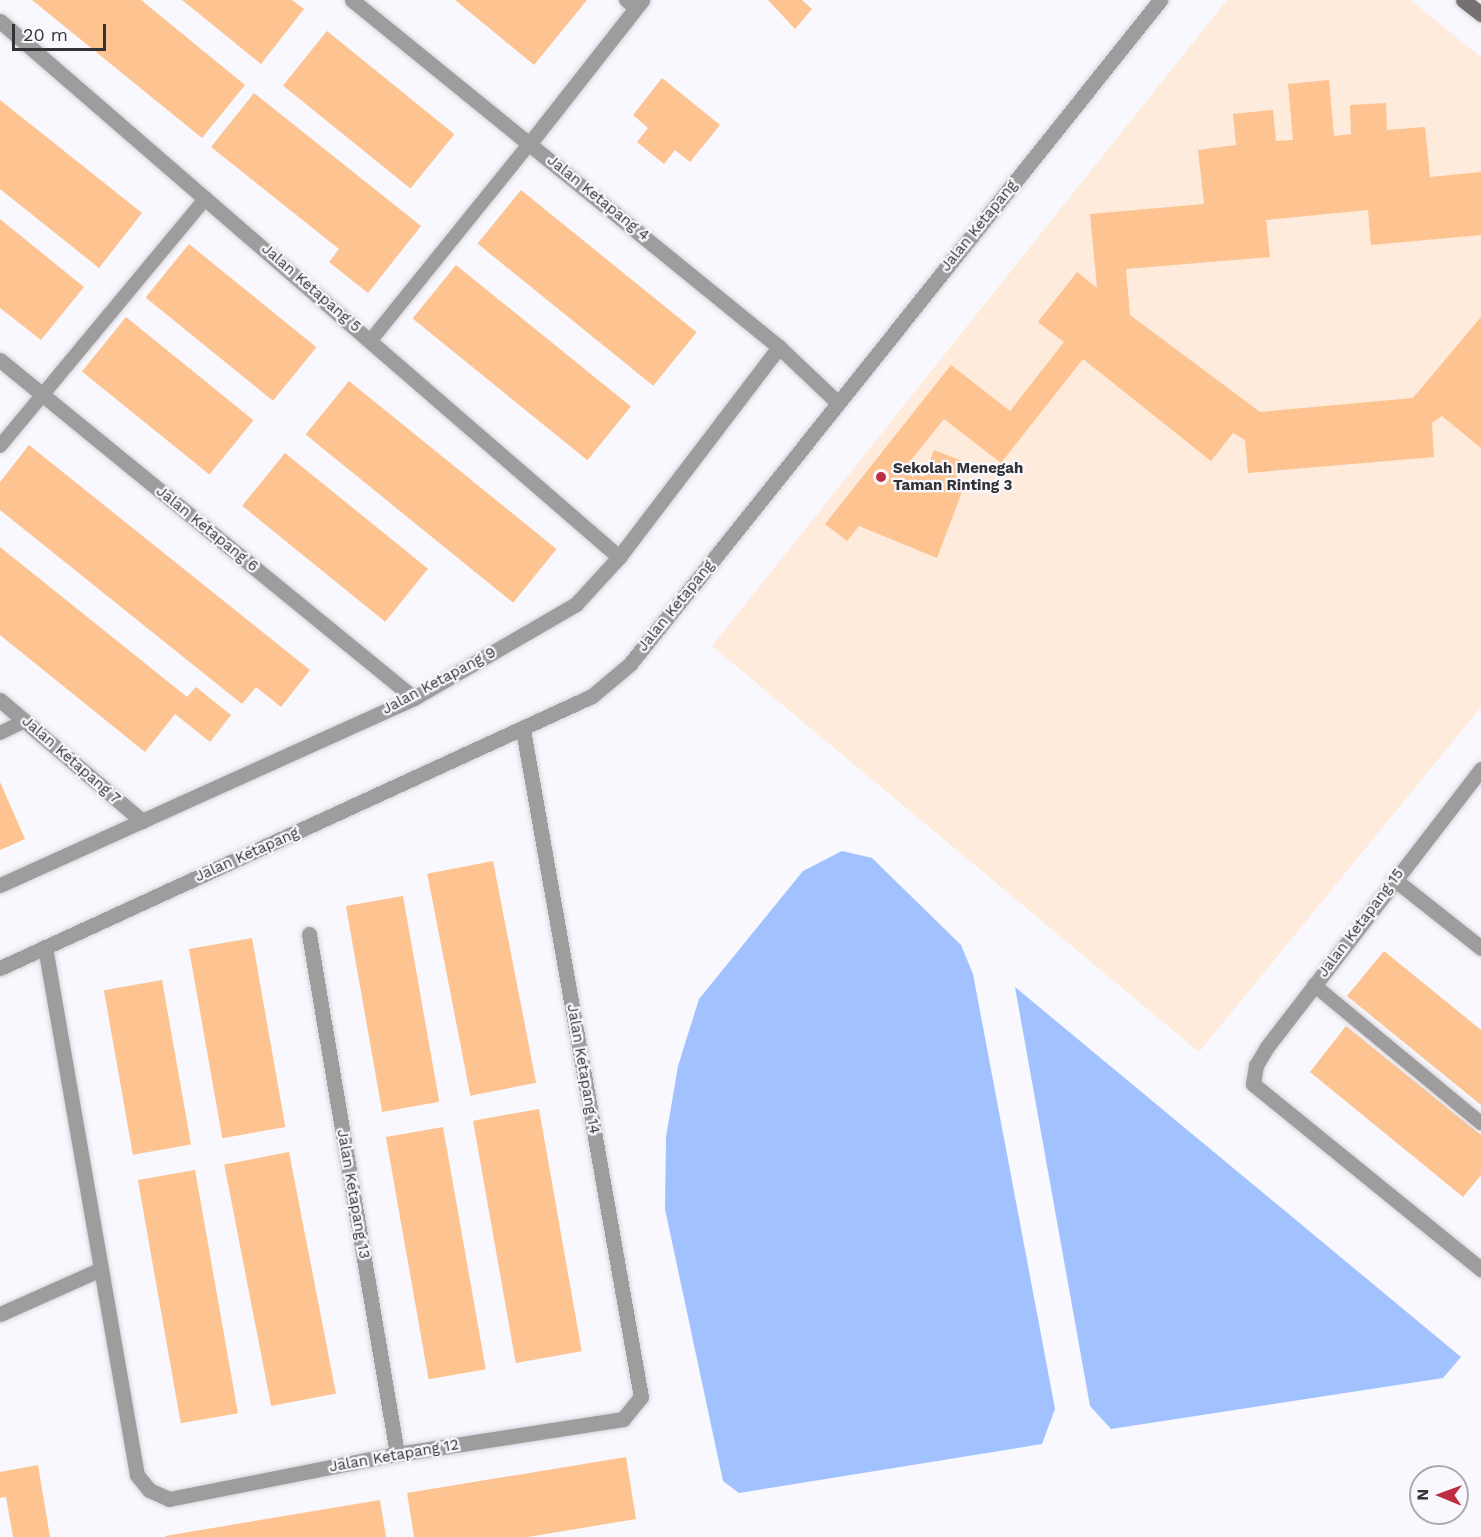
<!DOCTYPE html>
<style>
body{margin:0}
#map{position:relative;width:1481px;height:1537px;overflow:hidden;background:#f9f8fe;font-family:"Work Sans",sans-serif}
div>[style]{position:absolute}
.education>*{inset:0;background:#ffebdb}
.water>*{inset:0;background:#a2c2ff}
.building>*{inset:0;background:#fdc390;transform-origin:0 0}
.roads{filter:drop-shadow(0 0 2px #d5d4da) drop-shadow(0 0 2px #d5d4da)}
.service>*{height:14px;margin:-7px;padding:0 7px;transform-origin:7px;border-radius:7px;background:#9f9c9d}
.minor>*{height:15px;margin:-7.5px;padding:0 7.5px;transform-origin:7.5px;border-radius:7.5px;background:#9f9c9d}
.tertiary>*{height:15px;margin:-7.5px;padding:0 7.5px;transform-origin:7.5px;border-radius:7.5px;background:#9f9c9d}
.secondary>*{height:15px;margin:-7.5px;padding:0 7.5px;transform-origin:7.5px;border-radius:7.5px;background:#757171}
.dots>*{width:16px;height:16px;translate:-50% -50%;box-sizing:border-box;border:3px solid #f9f8fe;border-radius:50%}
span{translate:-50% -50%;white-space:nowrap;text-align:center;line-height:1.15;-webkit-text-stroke:4.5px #f9f8fe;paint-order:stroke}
.street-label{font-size:15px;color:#333235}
.poi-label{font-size:15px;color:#333235;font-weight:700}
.left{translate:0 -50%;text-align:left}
.north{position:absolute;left:1409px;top:1465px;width:60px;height:60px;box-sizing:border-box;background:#f9f8fe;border:2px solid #aaa9ae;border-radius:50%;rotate:271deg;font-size:16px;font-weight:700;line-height:24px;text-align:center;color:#333235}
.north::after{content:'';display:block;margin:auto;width:21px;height:27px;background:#be2d42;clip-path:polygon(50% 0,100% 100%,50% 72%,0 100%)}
.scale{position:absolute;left:12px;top:24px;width:94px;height:27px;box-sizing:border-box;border:3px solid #333235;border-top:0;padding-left:8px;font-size:18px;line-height:21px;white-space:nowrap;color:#333235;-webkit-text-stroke:4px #f9f8fe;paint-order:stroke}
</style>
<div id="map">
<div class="education">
<i style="clip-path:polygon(1227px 0,1410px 0,1481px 57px,1481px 707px,1199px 1052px,712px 646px)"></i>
</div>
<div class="water">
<i style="clip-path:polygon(842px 851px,872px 858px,961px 945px,973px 974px,1055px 1409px,1042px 1444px,739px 1493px,723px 1481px,665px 1209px,666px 1137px,678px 1066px,699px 999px,803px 871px)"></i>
<i style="clip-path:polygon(1015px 987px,1461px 1357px,1443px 1378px,1111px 1429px,1090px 1406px)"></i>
</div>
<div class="building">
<i style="clip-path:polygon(32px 0,141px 0,245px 85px,202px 138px)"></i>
<i style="clip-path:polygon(182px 0,292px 0,304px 9px,261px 64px)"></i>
<i style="clip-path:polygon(455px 0,587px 0,534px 65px)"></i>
<i style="clip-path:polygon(768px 0,802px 0,812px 9px,795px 29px)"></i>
<i style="left:327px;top:31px;width:164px;height:70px;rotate:39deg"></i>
<i style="clip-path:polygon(662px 78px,720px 125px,690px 162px,675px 150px,664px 164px,637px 142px,648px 128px,633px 115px)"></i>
<i style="clip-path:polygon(1329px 80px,1334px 136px,1351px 134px,1350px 105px,1386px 103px,1387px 130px,1425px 127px,1430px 177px,1481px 172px,1481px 235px,1371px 245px,1368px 210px,1266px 220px,1270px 257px,1126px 269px,1130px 315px,1260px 412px,1413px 398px,1481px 317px,1481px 448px,1442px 416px,1432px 423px,1434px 457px,1248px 473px,1245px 440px,1233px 433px,1211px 461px,1083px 359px,1001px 463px,944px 419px,904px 469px,924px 477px,934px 450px,962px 461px,952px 488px,962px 492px,937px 558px,859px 526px,847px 541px,825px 524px,951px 365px,1010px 411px,1064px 342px,1038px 322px,1077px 272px,1097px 288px,1090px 214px,1204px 204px,1198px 150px,1236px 145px,1233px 114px,1273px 110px,1276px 141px,1293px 140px,1288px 84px)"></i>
<i style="clip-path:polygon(254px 93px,421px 226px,368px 293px,329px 262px,339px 249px,211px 147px)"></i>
<i style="clip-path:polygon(0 100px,142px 213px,99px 268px,0 189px)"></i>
<i style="left:521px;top:190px;width:226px;height:69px;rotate:39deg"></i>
<i style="clip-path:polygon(0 219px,84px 287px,41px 340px,0 308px)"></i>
<i style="left:189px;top:244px;width:164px;height:69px;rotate:39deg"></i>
<i style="left:456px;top:265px;width:225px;height:69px;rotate:39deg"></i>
<i style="left:126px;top:317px;width:164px;height:70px;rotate:39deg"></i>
<i style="left:349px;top:381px;width:267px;height:69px;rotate:39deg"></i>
<i style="clip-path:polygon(29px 445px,310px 670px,281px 707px,256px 687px,242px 704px,0 510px,0 482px)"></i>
<i style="left:285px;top:453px;width:184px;height:68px;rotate:39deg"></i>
<i style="clip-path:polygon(0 547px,187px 697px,196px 687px,231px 715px,210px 742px,175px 714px,145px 752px,0 635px)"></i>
<i style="clip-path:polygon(0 782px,25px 839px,0 850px)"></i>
<i style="left:493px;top:861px;width:226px;height:67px;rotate:79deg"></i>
<i style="left:403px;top:896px;width:209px;height:58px;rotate:80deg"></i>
<i style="left:252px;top:938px;width:192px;height:64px;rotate:80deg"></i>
<i style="clip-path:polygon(1384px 951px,1481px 1030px,1481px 1105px,1347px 996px)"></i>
<i style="left:162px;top:980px;width:167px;height:59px;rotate:80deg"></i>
<i style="clip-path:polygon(1346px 1026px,1481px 1135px,1481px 1175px,1463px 1197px,1310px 1072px)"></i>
<i style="left:539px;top:1109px;width:246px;height:67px;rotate:80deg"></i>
<i style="left:443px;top:1127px;width:246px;height:58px;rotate:80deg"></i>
<i style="left:289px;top:1152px;width:246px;height:66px;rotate:79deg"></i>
<i style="left:195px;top:1170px;width:247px;height:58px;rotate:80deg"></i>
<i style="clip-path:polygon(626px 1457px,636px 1519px,528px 1537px,414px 1537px,407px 1493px)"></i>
<i style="clip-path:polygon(38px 1465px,50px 1537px,13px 1537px,6px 1497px,0 1498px,0 1472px)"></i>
<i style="clip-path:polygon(380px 1500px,386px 1537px,165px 1537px,165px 1536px)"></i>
</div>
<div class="roads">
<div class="service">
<i style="left:626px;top:0;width:12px;rotate:42deg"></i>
<i style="left:371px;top:340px;width:253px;rotate:-51.1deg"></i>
<i style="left:0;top:446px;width:322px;rotate:-50.3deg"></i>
<i style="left:0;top:733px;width:28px;rotate:-26deg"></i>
<i style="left:1314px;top:985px;width:217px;rotate:39.6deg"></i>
</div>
<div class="minor">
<i style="left:352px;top:0;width:550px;rotate:39.1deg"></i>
<i style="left:779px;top:347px;width:81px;rotate:43.5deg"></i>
<i style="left:0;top:21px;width:819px;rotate:40.89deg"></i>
<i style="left:530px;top:143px;width:182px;rotate:-51.9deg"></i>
<i style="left:0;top:360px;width:534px;rotate:39.23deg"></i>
<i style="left:0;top:700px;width:187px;rotate:40.4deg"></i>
<i style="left:1481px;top:769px;width:351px;rotate:127.6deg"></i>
<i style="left:1267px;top:1047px;width:21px;rotate:121deg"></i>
<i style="left:1256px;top:1065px;width:19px;rotate:99deg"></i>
<i style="left:1253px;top:1084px;width:294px;rotate:39.1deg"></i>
<i style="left:1394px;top:879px;width:111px;rotate:38.4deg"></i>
<i style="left:0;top:885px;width:454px;rotate:-24.3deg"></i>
<i style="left:414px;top:698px;width:187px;rotate:-30.1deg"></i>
<i style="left:576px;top:604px;width:64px;rotate:-47.5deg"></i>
<i style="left:619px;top:557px;width:264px;rotate:-52.7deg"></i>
<i style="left:309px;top:934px;width:527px;rotate:80.39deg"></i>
<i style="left:45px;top:947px;width:536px;rotate:80.12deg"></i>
<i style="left:137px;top:1475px;width:19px;rotate:51deg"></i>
<i style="left:149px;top:1490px;width:22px;rotate:24deg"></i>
<i style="left:169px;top:1499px;width:232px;rotate:-11.2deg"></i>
<i style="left:397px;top:1454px;width:229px;rotate:-8.8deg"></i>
<i style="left:623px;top:1419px;width:28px;rotate:-51deg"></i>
<i style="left:641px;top:1397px;width:677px;rotate:-100.03deg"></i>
<i style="left:0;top:1314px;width:108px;rotate:-24deg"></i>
</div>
<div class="tertiary">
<i style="left:0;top:968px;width:651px;rotate:-24.68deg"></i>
<i style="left:592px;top:696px;width:50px;rotate:-40.1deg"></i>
<i style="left:630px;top:664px;width:850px;rotate:-51.4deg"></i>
</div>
<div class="secondary">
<i style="left:1463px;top:0;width:23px;rotate:38deg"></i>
</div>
</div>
<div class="dots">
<i style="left:881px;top:477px;background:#be2d42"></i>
</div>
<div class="street-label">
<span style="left:598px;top:198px;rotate:39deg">Jalan Ketapang 4</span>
<span style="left:979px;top:226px;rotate:-51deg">Jalan Ketapang</span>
<span style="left:311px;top:288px;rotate:41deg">Jalan Ketapang 5</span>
<span style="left:207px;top:529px;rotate:39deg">Jalan Ketapang 6</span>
<span style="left:676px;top:606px;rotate:-51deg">Jalan Ketapang</span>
<span style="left:439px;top:681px;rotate:-28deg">Jalan Ketapang 9</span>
<span style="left:71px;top:760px;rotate:41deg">Jalan Ketapang 7</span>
<span style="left:247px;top:855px;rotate:-24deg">Jalan Ketapang</span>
<span style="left:1361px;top:923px;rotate:-53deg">Jalan Ketapang 15</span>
<span style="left:583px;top:1069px;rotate:80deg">Jalan Ketapang 14</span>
<span style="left:353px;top:1194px;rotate:80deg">Jalan Ketapang 13</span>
<span style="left:394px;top:1456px;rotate:-10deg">Jalan Ketapang 12</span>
</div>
<div class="poi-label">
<span class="left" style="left:893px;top:477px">Sekolah Menegah<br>Taman Rinting 3</span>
</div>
<div class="north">N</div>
<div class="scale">20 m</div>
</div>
